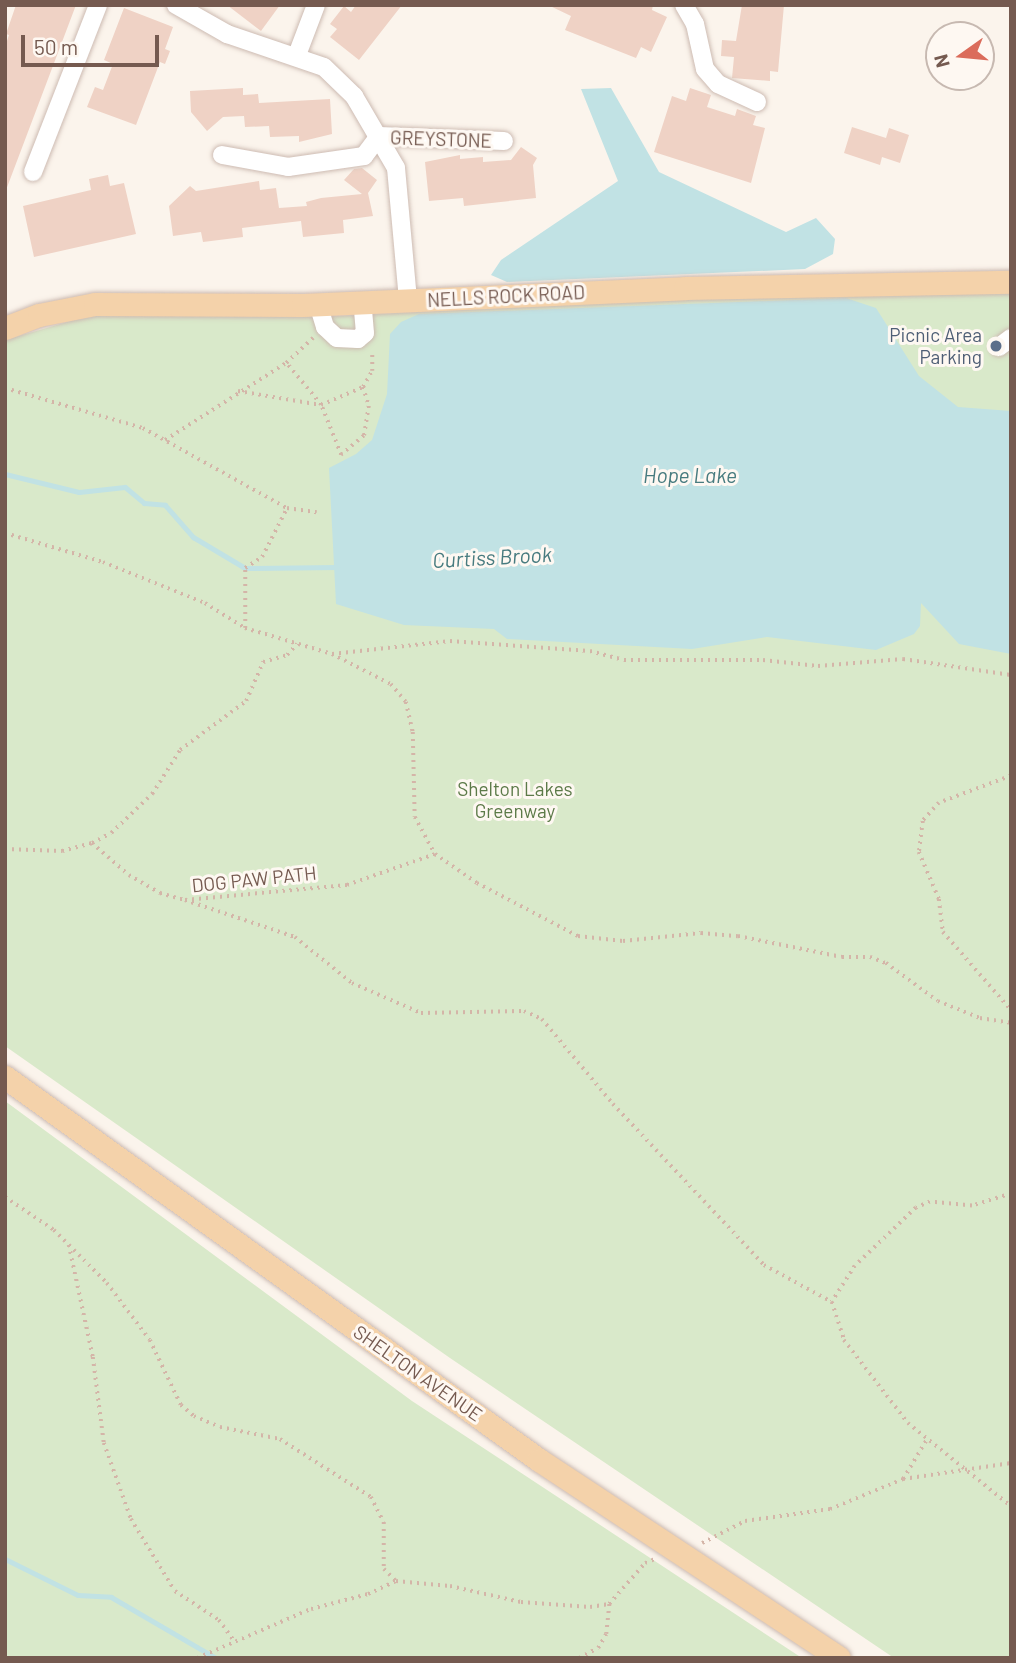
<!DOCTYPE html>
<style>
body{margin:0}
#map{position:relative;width:1016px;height:1663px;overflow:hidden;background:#fbf4ec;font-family:Barlow,sans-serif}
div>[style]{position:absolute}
.green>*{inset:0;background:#d9e9ca}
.water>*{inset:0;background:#c1e2e4}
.stream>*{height:5px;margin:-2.5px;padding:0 2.5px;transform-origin:2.5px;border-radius:2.5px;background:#c1e2e4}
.building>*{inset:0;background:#efd2c5}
.path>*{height:3.5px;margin-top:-1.75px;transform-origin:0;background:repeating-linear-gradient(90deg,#d4b5a8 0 2px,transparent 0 7px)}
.roads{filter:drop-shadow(0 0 2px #cdbbb2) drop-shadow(0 0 2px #cdbbb2)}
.minor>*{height:18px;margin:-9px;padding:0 9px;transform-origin:9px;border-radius:9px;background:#fff}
.major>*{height:23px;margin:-11.5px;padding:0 11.5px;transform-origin:11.5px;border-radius:11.5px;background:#f4d2aa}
.dots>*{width:19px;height:19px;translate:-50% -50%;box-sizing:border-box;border:4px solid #fef8f2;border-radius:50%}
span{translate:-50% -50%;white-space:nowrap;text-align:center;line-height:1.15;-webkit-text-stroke:6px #fef8f2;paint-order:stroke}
.street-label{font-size:19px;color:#755a50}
.service-label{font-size:19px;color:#4e5e75}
.right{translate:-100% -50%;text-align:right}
.park-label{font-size:19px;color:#5c7a48}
.water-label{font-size:21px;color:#477b7f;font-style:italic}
.frame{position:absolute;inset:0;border:7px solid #755a50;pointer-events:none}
.north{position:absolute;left:925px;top:21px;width:70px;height:70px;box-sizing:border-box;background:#fef8f2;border:2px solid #c7b9b1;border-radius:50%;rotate:255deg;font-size:19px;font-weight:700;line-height:28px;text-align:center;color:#755a50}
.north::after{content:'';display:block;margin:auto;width:24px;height:32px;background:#db6c5b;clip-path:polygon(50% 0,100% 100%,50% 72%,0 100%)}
.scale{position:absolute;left:21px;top:35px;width:138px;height:32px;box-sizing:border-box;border:4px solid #755a50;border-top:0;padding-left:9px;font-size:21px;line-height:24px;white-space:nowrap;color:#755a50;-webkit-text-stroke:5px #fef8f2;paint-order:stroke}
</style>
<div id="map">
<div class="green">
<i style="clip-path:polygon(1011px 292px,1011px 1658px,894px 1658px,450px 1358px,5px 1046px,5px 340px,95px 314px,320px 317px,755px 294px)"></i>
<i style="clip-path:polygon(5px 1101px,412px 1401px,802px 1658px,5px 1658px)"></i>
</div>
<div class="water">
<i style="clip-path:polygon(611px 88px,659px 172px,786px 232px,816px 218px,835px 239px,833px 254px,805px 269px,507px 282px,491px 275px,501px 260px,618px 181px,581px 89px)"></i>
<i style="clip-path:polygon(846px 298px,876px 308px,919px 376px,958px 407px,1011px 411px,1011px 654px,959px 644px,921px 603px,920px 626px,914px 634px,876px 650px,767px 637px,692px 649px,507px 639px,494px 629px,404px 625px,336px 604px,329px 468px,356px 454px,372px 440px,387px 394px,390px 334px,401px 322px,419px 314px)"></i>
</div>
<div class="stream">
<i style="left:5px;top:474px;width:76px;rotate:13.7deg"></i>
<i style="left:79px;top:492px;width:46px;rotate:-6.2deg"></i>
<i style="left:125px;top:487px;width:25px;rotate:40deg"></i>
<i style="left:144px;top:503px;width:21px;rotate:5deg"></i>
<i style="left:165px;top:505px;width:43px;rotate:48.8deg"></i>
<i style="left:193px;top:537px;width:61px;rotate:30.8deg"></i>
<i style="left:245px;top:568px;width:93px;rotate:-0.6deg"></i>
<i style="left:5px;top:1559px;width:81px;rotate:26.3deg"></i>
<i style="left:78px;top:1595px;width:33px;rotate:3deg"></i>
<i style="left:111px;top:1597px;width:121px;rotate:30.2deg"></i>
</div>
<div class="building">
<i style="clip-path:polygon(16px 5px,76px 5px,6px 190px,5px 47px,9px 35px,6px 34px)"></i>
<i style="clip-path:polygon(227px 5px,280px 5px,261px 31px)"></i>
<i style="clip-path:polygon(356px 5px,402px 5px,359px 60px,330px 37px,337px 29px,330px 24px,344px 6px,351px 12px)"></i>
<i style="clip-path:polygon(548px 5px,653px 5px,652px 10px,667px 17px,651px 52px,641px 47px,636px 58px,565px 30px,571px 16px)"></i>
<i style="clip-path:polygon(742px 5px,784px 5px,778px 72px,770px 71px,770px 81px,732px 78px,734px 57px,721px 56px,722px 40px,736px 41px)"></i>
<i style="clip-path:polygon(124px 8px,173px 27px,165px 49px,170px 51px,165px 64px,160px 62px,136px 125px,87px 107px,95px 87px,103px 90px,113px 64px,104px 60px)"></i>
<i style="clip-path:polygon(243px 88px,243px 95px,258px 94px,259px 103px,330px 99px,332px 134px,299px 142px,299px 136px,270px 137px,269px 126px,245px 127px,244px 116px,223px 117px,207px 131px,191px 112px,190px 91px)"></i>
<i style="clip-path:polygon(690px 88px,711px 95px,707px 107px,735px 116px,737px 109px,756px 116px,753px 125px,765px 128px,751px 183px,654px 152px,672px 96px,686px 101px)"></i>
<i style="clip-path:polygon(852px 127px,886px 138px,889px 128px,909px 135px,900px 163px,882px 157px,880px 165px,844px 153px)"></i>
<i style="clip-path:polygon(521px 147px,537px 158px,533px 165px,536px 198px,464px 206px,463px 198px,429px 201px,425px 162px,460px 155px,460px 159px,483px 157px,483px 162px,511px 160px)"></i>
<i style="clip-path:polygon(362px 168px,377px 180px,368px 193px,373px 216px,343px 220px,344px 233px,303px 237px,301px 221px,242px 228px,243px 237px,203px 242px,201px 232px,173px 236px,169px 206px,190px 186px,196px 191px,259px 181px,260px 190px,276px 188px,279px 208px,307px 206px,306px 202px,321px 198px,362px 194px,344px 180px,354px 169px)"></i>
<i style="clip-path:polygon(108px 175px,110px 186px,124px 183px,136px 234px,34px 257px,23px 206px,91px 190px,89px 179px)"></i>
</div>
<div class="path">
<i style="left:363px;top:387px;width:18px;rotate:-61deg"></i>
<i style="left:372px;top:371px;width:20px;rotate:-90deg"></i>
<i style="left:5px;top:388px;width:144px;rotate:16.2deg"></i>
<i style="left:143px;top:428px;width:165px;rotate:29.1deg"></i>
<i style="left:287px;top:508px;width:30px;rotate:8deg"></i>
<i style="left:238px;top:391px;width:84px;rotate:9.6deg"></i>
<i style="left:321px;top:405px;width:46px;rotate:-23.2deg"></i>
<i style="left:363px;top:387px;width:20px;rotate:72deg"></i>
<i style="left:369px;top:406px;width:30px;rotate:99deg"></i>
<i style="left:364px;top:436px;width:30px;rotate:140deg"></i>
<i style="left:341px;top:455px;width:54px;rotate:-111.8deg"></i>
<i style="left:321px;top:405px;width:55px;rotate:-129.8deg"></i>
<i style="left:165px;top:440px;width:143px;rotate:-32.5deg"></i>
<i style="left:286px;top:363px;width:37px;rotate:-43deg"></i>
<i style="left:5px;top:533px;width:102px;rotate:16.5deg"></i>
<i style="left:103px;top:562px;width:110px;rotate:21.9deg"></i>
<i style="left:205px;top:603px;width:47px;rotate:32deg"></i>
<i style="left:245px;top:628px;width:91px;rotate:16.6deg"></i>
<i style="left:332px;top:654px;width:66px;rotate:27deg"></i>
<i style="left:391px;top:684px;width:23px;rotate:50deg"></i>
<i style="left:406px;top:702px;width:31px;rotate:77deg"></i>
<i style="left:413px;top:732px;width:85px;rotate:88.7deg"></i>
<i style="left:415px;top:817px;width:42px;rotate:61.6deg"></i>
<i style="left:435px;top:854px;width:51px;rotate:34.6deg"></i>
<i style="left:477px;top:883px;width:114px;rotate:27.7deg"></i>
<i style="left:578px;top:936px;width:45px;rotate:6.3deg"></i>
<i style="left:623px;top:941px;width:78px;rotate:-5.9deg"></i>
<i style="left:701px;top:933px;width:37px;rotate:5deg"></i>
<i style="left:738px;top:936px;width:106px;rotate:11.4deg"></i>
<i style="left:842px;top:957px;width:28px"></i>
<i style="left:870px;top:957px;width:17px;rotate:21deg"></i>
<i style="left:886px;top:963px;width:64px;rotate:36.2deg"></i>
<i style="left:938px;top:1001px;width:45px;rotate:22deg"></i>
<i style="left:980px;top:1018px;width:31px;rotate:9deg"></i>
<i style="left:245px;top:628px;width:60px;rotate:-90deg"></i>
<i style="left:245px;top:568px;width:20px;rotate:-33deg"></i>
<i style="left:262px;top:557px;width:55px;rotate:-63deg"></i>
<i style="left:332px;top:654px;width:119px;rotate:-6.3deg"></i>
<i style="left:450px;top:641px;width:140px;rotate:4.1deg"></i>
<i style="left:590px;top:651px;width:35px;rotate:15deg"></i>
<i style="left:624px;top:660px;width:139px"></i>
<i style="left:763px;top:660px;width:55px;rotate:6.2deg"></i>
<i style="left:818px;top:666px;width:85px;rotate:-4.7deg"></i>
<i style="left:903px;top:659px;width:109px;rotate:8.4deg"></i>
<i style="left:1011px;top:776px;width:77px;rotate:159.4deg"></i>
<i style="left:939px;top:803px;width:24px;rotate:132deg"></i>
<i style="left:923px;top:821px;width:31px;rotate:97deg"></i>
<i style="left:919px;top:852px;width:51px;rotate:66.9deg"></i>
<i style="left:939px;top:899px;width:33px;rotate:83deg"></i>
<i style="left:943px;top:932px;width:103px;rotate:48.9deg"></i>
<i style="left:92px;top:843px;width:21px;rotate:-28deg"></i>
<i style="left:111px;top:833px;width:57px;rotate:-43.6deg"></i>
<i style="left:152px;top:794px;width:52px;rotate:-57.5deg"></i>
<i style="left:180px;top:750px;width:82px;rotate:-36.6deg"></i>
<i style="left:246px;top:701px;width:43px;rotate:-66.4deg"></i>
<i style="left:263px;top:662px;width:25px;rotate:-16deg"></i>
<i style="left:287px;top:655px;width:15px;rotate:-48deg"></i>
<i style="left:5px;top:849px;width:57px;rotate:2deg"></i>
<i style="left:62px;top:851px;width:31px;rotate:-15deg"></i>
<i style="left:92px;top:843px;width:49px;rotate:40.9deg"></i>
<i style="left:129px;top:875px;width:36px;rotate:30deg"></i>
<i style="left:160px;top:893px;width:26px;rotate:16deg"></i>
<i style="left:185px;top:900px;width:163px;rotate:-5.3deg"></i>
<i style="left:347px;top:885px;width:93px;rotate:-19.4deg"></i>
<i style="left:185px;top:900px;width:116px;rotate:18.6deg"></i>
<i style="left:295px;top:937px;width:73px;rotate:38.9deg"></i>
<i style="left:352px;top:983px;width:75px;rotate:23.5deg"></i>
<i style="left:421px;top:1013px;width:103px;rotate:-1.1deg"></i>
<i style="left:524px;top:1011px;width:20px;rotate:24deg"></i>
<i style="left:542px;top:1019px;width:111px;rotate:50.1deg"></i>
<i style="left:613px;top:1104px;width:221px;rotate:46.8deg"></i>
<i style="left:764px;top:1265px;width:77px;rotate:28.6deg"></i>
<i style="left:1011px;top:1194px;width:41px;rotate:162.9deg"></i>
<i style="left:972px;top:1206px;width:42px;rotate:-174.6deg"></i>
<i style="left:930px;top:1202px;width:15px;rotate:157deg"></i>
<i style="left:916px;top:1208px;width:84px;rotate:136.4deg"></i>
<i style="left:855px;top:1266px;width:43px;rotate:122.6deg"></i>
<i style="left:832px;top:1302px;width:40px;rotate:72deg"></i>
<i style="left:844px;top:1340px;width:105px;rotate:52.4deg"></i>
<i style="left:908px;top:1423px;width:132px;rotate:38.9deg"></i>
<i style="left:5px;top:1197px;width:59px;rotate:34deg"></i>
<i style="left:54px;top:1230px;width:75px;rotate:45deg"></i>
<i style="left:107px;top:1283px;width:71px;rotate:53deg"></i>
<i style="left:150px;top:1340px;width:72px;rotate:64.5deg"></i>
<i style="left:181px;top:1405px;width:17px;rotate:40deg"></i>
<i style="left:194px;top:1416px;width:28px;rotate:23deg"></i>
<i style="left:220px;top:1427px;width:61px;rotate:11.3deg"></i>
<i style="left:280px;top:1439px;width:108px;rotate:32.5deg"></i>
<i style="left:371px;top:1497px;width:28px;rotate:63deg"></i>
<i style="left:384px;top:1522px;width:47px;rotate:90deg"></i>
<i style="left:384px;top:1569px;width:17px;rotate:45deg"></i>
<i style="left:69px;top:1245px;width:115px;rotate:77.9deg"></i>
<i style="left:93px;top:1357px;width:87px;rotate:82.7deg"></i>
<i style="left:104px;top:1443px;width:81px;rotate:70.4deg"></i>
<i style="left:131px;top:1519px;width:84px;rotate:58.6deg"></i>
<i style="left:175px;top:1591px;width:53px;rotate:33.4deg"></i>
<i style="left:219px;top:1620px;width:27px;rotate:54deg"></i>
<i style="left:903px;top:1479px;width:47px;rotate:-59deg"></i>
<i style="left:702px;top:1543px;width:48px;rotate:-27.1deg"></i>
<i style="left:745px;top:1521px;width:86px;rotate:-8deg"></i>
<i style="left:830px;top:1509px;width:79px;rotate:-22.3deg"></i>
<i style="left:903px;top:1479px;width:109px;rotate:-8.4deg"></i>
<i style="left:197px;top:1658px;width:124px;rotate:-23.3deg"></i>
<i style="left:311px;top:1609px;width:59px;rotate:-14.7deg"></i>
<i style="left:368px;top:1594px;width:31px;rotate:-25deg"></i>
<i style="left:396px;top:1581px;width:54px;rotate:5.3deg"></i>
<i style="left:450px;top:1586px;width:73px;rotate:12.7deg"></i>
<i style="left:521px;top:1602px;width:69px;rotate:4.1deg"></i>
<i style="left:590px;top:1607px;width:19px;rotate:-9deg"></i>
<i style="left:609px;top:1604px;width:55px;rotate:-48.7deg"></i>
<i style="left:645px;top:1563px;width:11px;rotate:-22deg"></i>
<i style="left:579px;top:1658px;width:21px;rotate:-28deg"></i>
<i style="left:598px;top:1648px;width:16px;rotate:-60deg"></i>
<i style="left:606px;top:1634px;width:30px;rotate:-84deg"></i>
</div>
<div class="roads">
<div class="minor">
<i style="left:176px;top:5px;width:59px;rotate:29.6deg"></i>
<i style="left:227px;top:34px;width:102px;rotate:18.8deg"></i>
<i style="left:324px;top:67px;width:42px;rotate:44deg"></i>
<i style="left:354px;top:96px;width:83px;rotate:59.7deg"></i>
<i style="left:396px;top:168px;width:133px;rotate:84.8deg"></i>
<i style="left:684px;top:5px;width:22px;rotate:60deg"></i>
<i style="left:695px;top:24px;width:46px;rotate:77.5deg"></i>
<i style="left:705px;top:69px;width:20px;rotate:49deg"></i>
<i style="left:718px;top:84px;width:43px;rotate:24.8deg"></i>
<i style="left:297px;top:55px;width:53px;rotate:-69.2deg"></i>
<i style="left:222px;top:155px;width:67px;rotate:10.3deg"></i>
<i style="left:288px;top:167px;width:77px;rotate:-8.2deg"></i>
<i style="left:364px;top:156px;width:25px;rotate:-53deg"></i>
<i style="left:379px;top:136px;width:125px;rotate:2.3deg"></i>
<i style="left:33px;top:172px;width:179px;rotate:-68.7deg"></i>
<i style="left:318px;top:304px;width:24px;rotate:73deg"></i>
<i style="left:325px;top:327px;width:16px;rotate:43deg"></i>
<i style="left:337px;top:338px;width:21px;rotate:3deg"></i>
<i style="left:358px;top:339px;width:9px;rotate:-41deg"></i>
<i style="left:365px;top:333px;width:32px;rotate:-95deg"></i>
<i style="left:999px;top:347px;width:15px;rotate:-37deg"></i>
</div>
<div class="major">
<i style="left:5px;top:328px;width:36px;rotate:-21deg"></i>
<i style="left:39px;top:315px;width:57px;rotate:-11.1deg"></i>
<i style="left:95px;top:304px;width:208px;rotate:0.3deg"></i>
<i style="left:303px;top:305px;width:382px;rotate:-2.5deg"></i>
<i style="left:685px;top:288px;width:326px;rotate:-1.1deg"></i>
<i style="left:5px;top:1077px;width:657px;rotate:35.65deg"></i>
<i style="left:539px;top:1460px;width:359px;rotate:33.4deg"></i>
</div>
</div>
<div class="dots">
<i style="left:996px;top:346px;background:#5c6f8a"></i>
</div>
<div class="street-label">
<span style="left:441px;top:139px;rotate:2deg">GREYSTONE</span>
<span style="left:506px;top:296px;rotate:-3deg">NELLS ROCK ROAD</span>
<span style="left:254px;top:879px;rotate:-6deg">DOG PAW PATH</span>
<span style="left:418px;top:1373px;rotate:35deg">SHELTON AVENUE</span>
</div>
<div class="service-label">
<span class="right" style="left:982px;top:346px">Picnic Area<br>Parking</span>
</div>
<div class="park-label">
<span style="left:515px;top:800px">Shelton Lakes<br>Greenway</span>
</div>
<div class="water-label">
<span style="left:690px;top:475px">Hope Lake</span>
<span style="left:492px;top:557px;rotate:-3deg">Curtiss Brook</span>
</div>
<div class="frame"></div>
<div class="north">N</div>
<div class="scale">50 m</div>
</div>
